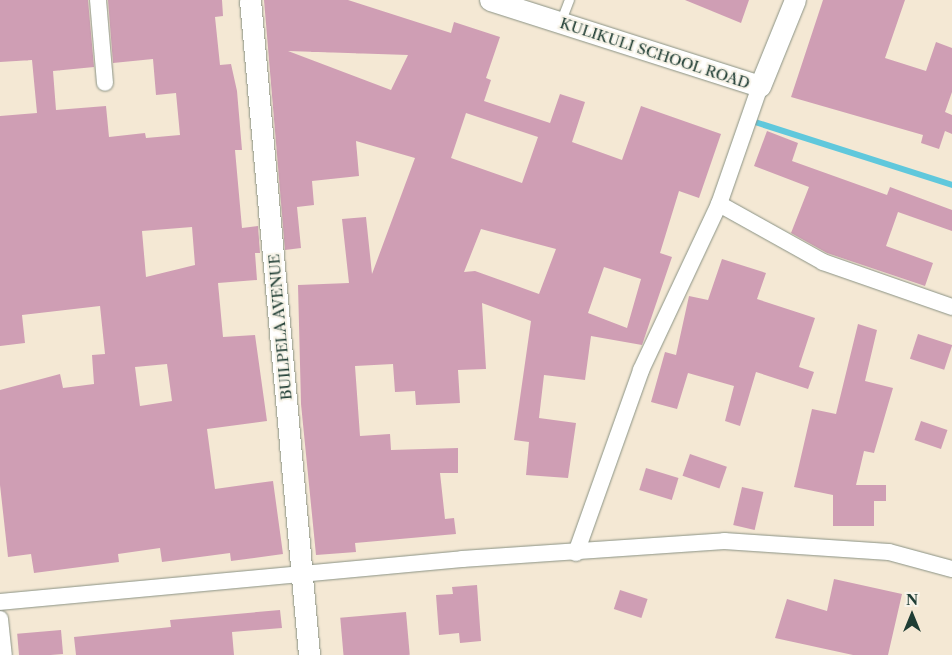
<!DOCTYPE html>
<style>
body{margin:0}
#map{position:relative;width:952px;height:655px;overflow:hidden;background:#f4e8d4;font-family:"Libre Caslon Text",serif}
div>[style]{position:absolute}
.stream>*{height:6px;margin:-3px;padding:0 3px;transform-origin:3px;border-radius:3px;background:#60c8dc}
.building>*{inset:0;background:#cf9eb4;transform-origin:0 0}
.roads{filter:drop-shadow(0 0 1px #8a9284) drop-shadow(0 0 1px #8a9284)}
.service>*{height:9px;margin:-4.5px;padding:0 4.5px;transform-origin:4.5px;border-radius:4.5px;background:#fff}
.minor>*{height:16px;margin:-8px;padding:0 8px;transform-origin:8px;border-radius:8px;background:#fff}
.tertiary>*{height:21px;margin:-10.5px;padding:0 10.5px;transform-origin:10.5px;border-radius:10.5px;background:#fff}
span{translate:-50% -50%;white-space:nowrap;text-align:center;line-height:1.15;-webkit-text-stroke:4px #f7f3e8;paint-order:stroke}
.street-label{font-size:15px;color:#1f3d34}
.north{position:absolute;left:887px;top:590px;width:50px;height:50px;-webkit-text-stroke:4px #f7f3e8;paint-order:stroke;rotate:0deg;font-size:14px;font-weight:700;line-height:20px;text-align:center;color:#1f3d34}
.north::after{content:'';display:block;margin:auto;width:18px;height:22px;background:#1f3d34;clip-path:polygon(50% 0,100% 100%,50% 72%,0 100%)}
</style>
<div id="map">
<div class="stream">
<i style="left:755px;top:122px;width:207px;rotate:17.7deg"></i>
</div>
<div class="building">
<i style="clip-path:polygon(evenodd,0 0,88px 0,94px 67px,53px 71px,56px 110px,106px 106px,109px 137px,145px 133px,146px 138px,180px 135px,176px 93px,156px 95px,153px 59px,113px 63px,108px 0,222px 0,223px 16px,215px 17px,220px 65px,231px 64px,237px 91px,242px 150px,235px 150px,242px 228px,258px 226px,260px 253px,255px 253px,257px 280px,218px 283px,223px 337px,255px 335px,267px 421px,207px 429px,215px 489px,273px 481px,283px 554px,231px 561px,230px 553px,162px 562px,160px 548px,118px 554px,119px 562px,34px 573px,31px 554px,8px 557px,0 485px,0 390px,60px 374px,63px 388px,94px 384px,92px 355px,105px 354px,100px 306px,22px 315px,25px 343px,0 346px,0 116px,37px 113px,32px 60px,0 62px,0 0,192px 227px,195px 265px,146px 277px,142px 231px,192px 227px,0 0,167px 364px,172px 401px,140px 406px,135px 367px,167px 364px)"></i>
<i style="clip-path:polygon(evenodd,264px 0,348px 0,451px 33px,454px 22px,500px 37px,486px 78px,491px 80px,484px 101px,550px 123px,560px 94px,585px 102px,572px 142px,622px 160px,641px 106px,721px 134px,699px 198px,679px 191px,660px 253px,672px 257px,642px 345px,591px 336px,585px 380px,544px 375px,539px 418px,576px 423px,568px 478px,526px 475px,529px 442px,514px 440px,531px 321px,482px 303px,486px 369px,458px 370px,460px 403px,416px 405px,415px 391px,395px 392px,393px 364px,355px 366px,360px 436px,390px 434px,391px 450px,458px 448px,458px 473px,440px 473px,445px 519px,454px 518px,456px 534px,355px 543px,356px 552px,316px 555px,301px 404px,298px 285px,349px 283px,342px 219px,366px 217px,372px 274px,415px 158px,356px 141px,359px 176px,312px 181px,314px 205px,297px 207px,301px 248px,285px 250px,264px 0,288px 51px,408px 55px,391px 90px,288px 51px,264px 0,466px 113px,538px 137px,522px 183px,451px 158px,466px 113px,264px 0,481px 229px,556px 249px,539px 294px,475px 271px,464px 272px,481px 229px,264px 0,604px 267px,641px 279px,627px 328px,588px 313px,604px 267px)"></i>
<i style="clip-path:polygon(685px 0,749px 0,741px 23px)"></i>
<i style="clip-path:polygon(823px 0,905px 0,885px 58px,926px 71px,936px 42px,952px 48px,952px 92px,945px 112px,952px 115px,952px 134px,945px 131px,939px 149px,921px 143px,923px 135px,791px 97px)"></i>
<i style="clip-path:polygon(767px 131px,798px 143px,792px 161px,887px 195px,890px 187px,952px 210px,952px 231px,898px 212px,886px 246px,933px 263px,925px 286px,827px 253px,791px 233px,809px 187px,754px 166px)"></i>
<i style="clip-path:polygon(722px 259px,766px 273px,757px 299px,815px 318px,799px 367px,814px 372px,808px 389px,756px 372px,740px 426px,725px 421px,734px 386px,688px 373px,677px 409px,651px 402px,665px 352px,676px 355px,689px 296px,708px 300px)"></i>
<i style="clip-path:polygon(858px 324px,877px 330px,865px 381px,893px 388px,874px 453px,864px 451px,856px 485px,886px 485px,886px 501px,874px 501px,874px 526px,833px 526px,833px 495px,794px 487px,812px 409px,836px 414px)"></i>
<i style="left:918px;top:334px;width:36px;height:26px;rotate:18deg"></i>
<i style="left:921px;top:421px;width:28px;height:20px;rotate:19deg"></i>
<i style="left:690px;top:454px;width:39px;height:23px;rotate:19deg"></i>
<i style="left:646px;top:468px;width:34px;height:23px;rotate:17deg"></i>
<i style="left:742px;top:487px;width:22px;height:39px;rotate:13deg"></i>
<i style="clip-path:polygon(834px 579px,902px 594px,888px 655px,853px 655px,775px 638px,787px 599px,827px 611px)"></i>
<i style="clip-path:polygon(477px 585px,481px 641px,460px 643px,459px 633px,439px 635px,436px 595px,453px 594px,452px 587px)"></i>
<i style="left:620px;top:590px;width:29px;height:20px;rotate:18deg"></i>
<i style="clip-path:polygon(280px 610px,282px 628px,232px 632px,234px 655px,76px 655px,74px 637px,171px 627px,170px 620px)"></i>
<i style="left:406px;top:612px;width:43px;height:66px;rotate:85deg"></i>
<i style="left:61px;top:630px;width:24px;height:44px;rotate:85deg"></i>
</div>
<div class="roads">
<div class="service">
<i style="left:560px;top:23px;width:25px;rotate:-69deg"></i>
</div>
<div class="minor">
<i style="left:98px;top:0;width:83px;rotate:85.2deg"></i>
<i style="left:719px;top:204px;width:119px;rotate:29.1deg"></i>
<i style="left:823px;top:262px;width:137px;rotate:19.2deg"></i>
<i style="left:576px;top:553px;width:194px;rotate:-70.4deg"></i>
<i style="left:641px;top:370px;width:183px;rotate:-64.8deg"></i>
<i style="left:719px;top:204px;width:125px;rotate:-70.8deg"></i>
<i style="left:0;top:602px;width:464px;rotate:-5.3deg"></i>
<i style="left:462px;top:559px;width:263px;rotate:-3.9deg"></i>
<i style="left:724px;top:541px;width:165px;rotate:3.8deg"></i>
<i style="left:889px;top:552px;width:65px;rotate:15.1deg"></i>
<i style="left:0;top:619px;width:36px;rotate:84deg"></i>
</div>
<div class="tertiary">
<i style="left:250px;top:0;width:658px;rotate:84.85deg"></i>
<i style="left:490px;top:0;width:283px;rotate:17.7deg"></i>
<i style="left:760px;top:86px;width:93px;rotate:-67.9deg"></i>
</div>
</div>
<div class="street-label">
<span style="left:655px;top:53px;rotate:18deg">KULIKULI SCHOOL ROAD</span>
<span style="left:280px;top:327px;rotate:-95deg">BUILPELA AVENUE</span>
</div>
<div class="north">N</div>
</div>
